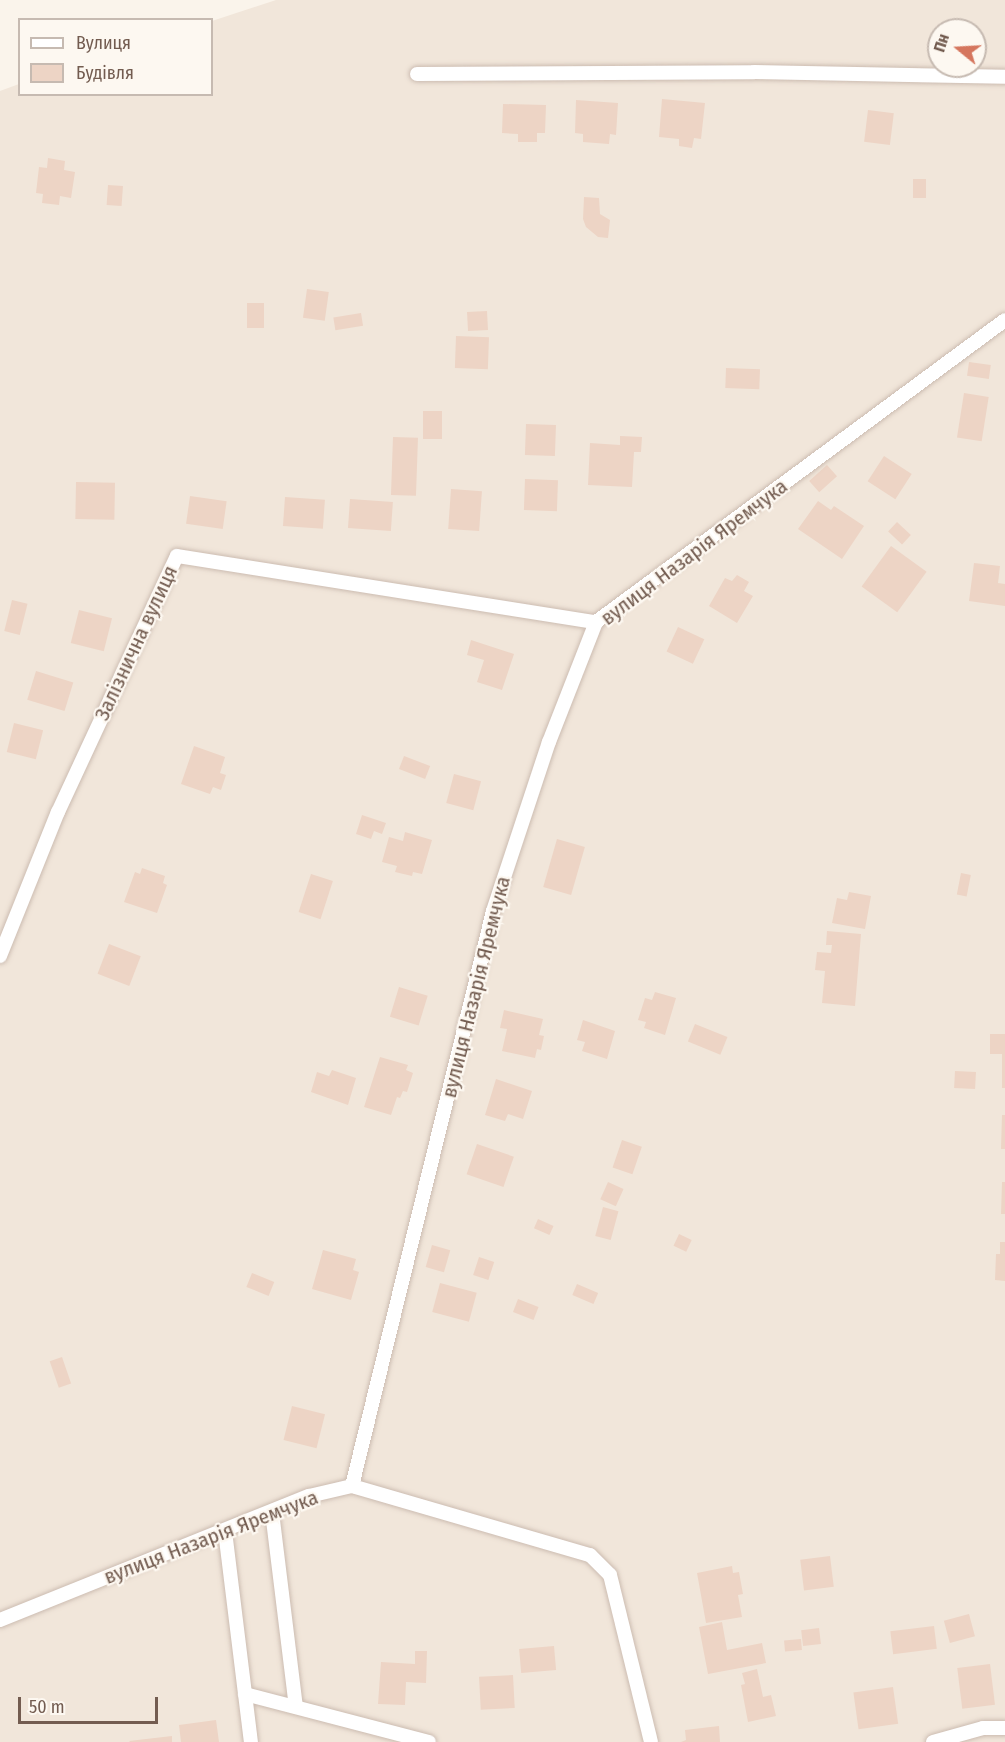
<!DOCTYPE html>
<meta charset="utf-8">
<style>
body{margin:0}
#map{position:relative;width:1005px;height:1742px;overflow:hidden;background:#faf4eb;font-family:"Fira Sans Condensed",sans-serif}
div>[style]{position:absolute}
.residential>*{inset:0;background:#f1e6da}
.building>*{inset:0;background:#edd4c5;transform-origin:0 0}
.roads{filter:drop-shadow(0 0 2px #ccbcb1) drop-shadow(0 0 2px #ccbcb1)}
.minor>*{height:14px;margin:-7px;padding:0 7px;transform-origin:7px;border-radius:7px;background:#fff}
span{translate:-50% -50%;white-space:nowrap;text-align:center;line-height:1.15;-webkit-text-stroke:4.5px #fdf8f1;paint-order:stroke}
.street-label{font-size:21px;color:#735c50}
.legend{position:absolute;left:18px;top:18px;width:195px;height:78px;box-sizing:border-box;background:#fdf8f1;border:2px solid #c6bab1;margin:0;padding:8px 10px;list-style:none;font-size:18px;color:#735c50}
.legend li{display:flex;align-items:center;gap:12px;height:30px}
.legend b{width:30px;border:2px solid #c6bab1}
.north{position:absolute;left:927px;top:18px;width:60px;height:60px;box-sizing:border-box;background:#fdf8f1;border:2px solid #c6bab1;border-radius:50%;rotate:288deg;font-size:16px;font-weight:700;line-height:24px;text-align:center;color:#735c50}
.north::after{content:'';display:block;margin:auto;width:21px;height:27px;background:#d5765e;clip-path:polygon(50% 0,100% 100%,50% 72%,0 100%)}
.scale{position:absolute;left:18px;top:1697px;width:140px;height:27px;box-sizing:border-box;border:3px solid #735c50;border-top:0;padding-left:8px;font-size:18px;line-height:21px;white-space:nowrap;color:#735c50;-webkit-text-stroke:4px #fdf8f1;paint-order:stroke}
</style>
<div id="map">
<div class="residential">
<i style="clip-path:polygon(evenodd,276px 0,1005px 0,1005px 1742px,0 1742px,0 91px,19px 84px,20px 94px,212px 94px,212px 21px,276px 0,939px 30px,975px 30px,975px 66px,939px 66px,939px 30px)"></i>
</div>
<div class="building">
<i style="clip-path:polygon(662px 99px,705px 103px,701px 139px,694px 138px,692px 148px,679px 146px,679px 139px,659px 137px)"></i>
<i style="clip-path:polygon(576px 100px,618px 103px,616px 135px,610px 134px,609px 144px,583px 142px,583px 134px,575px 133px)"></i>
<i style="clip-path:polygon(503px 104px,546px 105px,545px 133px,537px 133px,537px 142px,518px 142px,518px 134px,502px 133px)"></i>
<i style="left:868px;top:110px;width:26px;height:32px;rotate:7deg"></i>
<i style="clip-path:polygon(48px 158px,65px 161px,64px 170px,75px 172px,71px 198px,60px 196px,59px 205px,42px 203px,43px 194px,36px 193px,39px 167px,47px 168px)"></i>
<i style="left:913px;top:179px;width:13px;height:19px"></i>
<i style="left:108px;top:185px;width:15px;height:20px;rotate:4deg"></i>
<i style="clip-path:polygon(584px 197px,599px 198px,600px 214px,610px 220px,608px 238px,598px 237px,586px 227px,583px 219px)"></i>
<i style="left:307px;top:289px;width:22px;height:29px;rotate:8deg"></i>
<i style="left:247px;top:303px;width:17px;height:25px"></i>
<i style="left:487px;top:311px;width:19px;height:20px;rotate:87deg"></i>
<i style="left:361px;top:313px;width:13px;height:28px;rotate:81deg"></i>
<i style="left:456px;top:336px;width:33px;height:32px;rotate:2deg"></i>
<i style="left:969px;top:362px;width:22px;height:14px;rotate:8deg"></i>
<i style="left:726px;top:368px;width:34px;height:20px;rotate:2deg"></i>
<i style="left:964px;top:393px;width:25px;height:45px;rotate:9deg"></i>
<i style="left:423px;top:411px;width:19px;height:28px"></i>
<i style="left:526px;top:424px;width:30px;height:31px;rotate:2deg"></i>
<i style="clip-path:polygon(620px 436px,642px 437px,641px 452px,634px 452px,632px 487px,588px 485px,590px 443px,620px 445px)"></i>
<i style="left:393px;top:437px;width:25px;height:58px;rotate:2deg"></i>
<i style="left:884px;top:456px;width:33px;height:30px;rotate:33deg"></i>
<i style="left:827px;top:465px;width:15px;height:24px;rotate:48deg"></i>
<i style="left:525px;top:479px;width:33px;height:31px;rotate:2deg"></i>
<i style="left:76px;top:482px;width:39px;height:37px;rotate:1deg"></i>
<i style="left:451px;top:489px;width:31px;height:40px;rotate:4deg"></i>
<i style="left:190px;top:496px;width:37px;height:28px;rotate:8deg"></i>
<i style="left:285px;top:497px;width:40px;height:29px;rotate:4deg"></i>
<i style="left:350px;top:499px;width:43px;height:29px;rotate:4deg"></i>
<i style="clip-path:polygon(818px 501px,831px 510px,834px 506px,864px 526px,842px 559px,798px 529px)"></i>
<i style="left:897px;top:522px;width:19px;height:13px;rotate:43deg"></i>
<i style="left:891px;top:546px;width:44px;height:50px;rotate:36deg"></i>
<i style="clip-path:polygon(974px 563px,1000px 566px,998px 583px,1005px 584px,1005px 606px,969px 601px)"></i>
<i style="clip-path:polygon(737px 575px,749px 582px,744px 591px,753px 596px,737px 623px,709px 606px,725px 578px,732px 581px)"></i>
<i style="left:12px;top:600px;width:16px;height:32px;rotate:14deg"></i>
<i style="left:79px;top:610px;width:34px;height:34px;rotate:14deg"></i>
<i style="left:678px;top:627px;width:29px;height:27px;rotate:25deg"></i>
<i style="clip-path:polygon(471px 640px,514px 654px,502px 690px,477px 682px,484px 660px,467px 655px)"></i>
<i style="left:36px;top:671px;width:39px;height:30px;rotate:17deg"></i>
<i style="left:14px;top:723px;width:30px;height:30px;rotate:14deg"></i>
<i style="clip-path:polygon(194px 746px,225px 757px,220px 773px,226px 775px,221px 790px,213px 787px,210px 794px,181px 784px)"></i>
<i style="left:404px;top:756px;width:28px;height:14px;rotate:21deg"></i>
<i style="left:454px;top:774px;width:28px;height:30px;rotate:15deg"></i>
<i style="clip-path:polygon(362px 815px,386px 823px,382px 834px,374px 831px,371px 839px,356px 834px)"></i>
<i style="clip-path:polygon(405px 832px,432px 840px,422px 874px,413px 872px,412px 876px,395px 872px,397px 866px,382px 862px,389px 837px,403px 841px)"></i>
<i style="left:557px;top:839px;width:29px;height:50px;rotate:16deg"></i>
<i style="clip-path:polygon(142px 868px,165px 876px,163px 883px,167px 885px,157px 913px,124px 902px,135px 872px,140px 874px)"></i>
<i style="left:961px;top:873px;width:10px;height:22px;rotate:11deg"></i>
<i style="left:311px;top:874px;width:23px;height:40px;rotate:18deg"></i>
<i style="clip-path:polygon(849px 892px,871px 896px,865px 929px,832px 923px,837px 898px,847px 900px)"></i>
<i style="clip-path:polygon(827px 931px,861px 934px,855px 1006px,822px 1003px,825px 971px,815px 970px,817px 952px,831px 953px,832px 945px,826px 945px)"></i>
<i style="left:109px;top:944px;width:34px;height:32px;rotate:21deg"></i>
<i style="left:399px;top:987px;width:30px;height:31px;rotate:17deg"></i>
<i style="clip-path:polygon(655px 992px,676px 998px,665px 1035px,644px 1028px,646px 1022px,638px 1020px,645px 998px,652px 1000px)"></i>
<i style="clip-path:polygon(504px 1010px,543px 1019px,539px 1035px,544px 1036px,541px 1050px,537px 1049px,535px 1058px,502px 1051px,507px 1029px,500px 1028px)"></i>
<i style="clip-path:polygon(583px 1020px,615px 1031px,607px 1059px,582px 1051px,585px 1042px,577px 1040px)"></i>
<i style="left:695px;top:1024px;width:35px;height:19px;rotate:22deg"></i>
<i style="clip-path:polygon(990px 1034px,1005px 1034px,1005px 1088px,1002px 1088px,1002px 1054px,990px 1054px)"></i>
<i style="clip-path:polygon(380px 1057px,408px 1065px,406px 1070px,413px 1073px,407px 1092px,403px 1091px,400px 1098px,397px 1097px,391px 1115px,364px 1107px)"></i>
<i style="clip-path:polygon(332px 1070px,356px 1078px,348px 1105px,311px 1092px,317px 1072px,329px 1076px)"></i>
<i style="left:955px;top:1071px;width:21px;height:17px;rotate:3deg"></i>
<i style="clip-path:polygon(496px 1079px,532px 1091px,523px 1119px,508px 1114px,505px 1121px,485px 1115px)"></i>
<i style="clip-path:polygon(1002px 1115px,1005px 1115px,1005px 1149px,1001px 1149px)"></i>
<i style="left:622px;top:1140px;width:21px;height:29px;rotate:19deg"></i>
<i style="left:477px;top:1144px;width:39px;height:32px;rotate:19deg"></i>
<i style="left:608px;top:1182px;width:17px;height:19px;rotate:24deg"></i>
<i style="clip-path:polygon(1002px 1182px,1005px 1182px,1005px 1214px,1001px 1214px)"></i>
<i style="left:603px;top:1207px;width:16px;height:30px;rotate:15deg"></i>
<i style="left:538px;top:1219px;width:17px;height:10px;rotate:24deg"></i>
<i style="left:679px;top:1234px;width:14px;height:13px;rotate:25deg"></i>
<i style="clip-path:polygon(1000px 1242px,1005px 1242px,1005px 1281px,995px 1280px,996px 1254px,1000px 1254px)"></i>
<i style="left:432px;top:1245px;width:19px;height:23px;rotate:16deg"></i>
<i style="clip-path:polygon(323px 1250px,356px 1259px,353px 1270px,359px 1272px,351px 1300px,312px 1289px)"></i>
<i style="left:479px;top:1257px;width:16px;height:19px;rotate:18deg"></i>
<i style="left:252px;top:1273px;width:24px;height:15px;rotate:22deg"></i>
<i style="left:440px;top:1283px;width:38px;height:30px;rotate:15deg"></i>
<i style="left:577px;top:1284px;width:23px;height:12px;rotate:23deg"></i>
<i style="left:518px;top:1299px;width:22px;height:14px;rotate:21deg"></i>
<i style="left:62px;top:1357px;width:28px;height:13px;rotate:71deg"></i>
<i style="left:292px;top:1406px;width:34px;height:35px;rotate:14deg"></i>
<i style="left:830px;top:1556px;width:31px;height:30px;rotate:83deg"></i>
<i style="clip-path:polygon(732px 1566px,733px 1573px,739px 1572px,743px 1594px,738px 1595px,742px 1617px,706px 1623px,697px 1573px)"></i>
<i style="left:969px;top:1614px;width:23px;height:26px;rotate:75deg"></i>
<i style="clip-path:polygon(722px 1622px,727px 1650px,762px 1643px,766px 1663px,708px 1674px,699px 1627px)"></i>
<i style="left:934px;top:1626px;width:23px;height:44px;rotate:83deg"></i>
<i style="left:819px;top:1628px;width:16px;height:18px;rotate:83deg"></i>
<i style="left:801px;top:1639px;width:11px;height:17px;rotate:85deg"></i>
<i style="left:554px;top:1646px;width:24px;height:35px;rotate:85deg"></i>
<i style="clip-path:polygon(415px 1651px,427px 1651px,426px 1683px,406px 1682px,405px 1705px,378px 1704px,381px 1662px,415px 1664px)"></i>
<i style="left:990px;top:1664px;width:41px;height:33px;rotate:83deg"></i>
<i style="clip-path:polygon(757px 1669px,763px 1697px,771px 1695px,776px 1716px,748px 1722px,741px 1685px,745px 1684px,742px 1673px)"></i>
<i style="left:513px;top:1675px;width:33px;height:34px;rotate:87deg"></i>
<i style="left:893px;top:1687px;width:37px;height:40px;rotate:82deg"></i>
<i style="clip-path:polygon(216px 1720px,219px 1742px,181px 1742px,179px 1725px)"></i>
<i style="clip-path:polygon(719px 1726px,720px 1742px,681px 1742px,686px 1740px,685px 1730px)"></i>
<i style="clip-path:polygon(172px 1736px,172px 1742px,130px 1742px,129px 1741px)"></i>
</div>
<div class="roads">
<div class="minor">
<i style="left:417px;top:74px;width:337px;rotate:-0.3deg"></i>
<i style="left:754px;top:72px;width:251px;rotate:1.1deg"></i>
<i style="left:0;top:956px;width:155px;rotate:-68.1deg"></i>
<i style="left:58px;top:812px;width:282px;rotate:-65.1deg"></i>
<i style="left:177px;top:556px;width:424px;rotate:9deg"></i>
<i style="left:352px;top:1486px;width:248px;rotate:16.2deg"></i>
<i style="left:590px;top:1555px;width:28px;rotate:45deg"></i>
<i style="left:610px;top:1575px;width:172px;rotate:76.2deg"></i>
<i style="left:272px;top:1512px;width:196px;rotate:83deg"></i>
<i style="left:225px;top:1531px;width:213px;rotate:83deg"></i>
<i style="left:0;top:1620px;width:333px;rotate:-21.9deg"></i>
<i style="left:309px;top:1496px;width:44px;rotate:-13.1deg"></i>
<i style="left:352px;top:1486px;width:592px;rotate:-76.22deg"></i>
<i style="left:493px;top:911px;width:178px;rotate:-71.7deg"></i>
<i style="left:549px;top:742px;width:129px;rotate:-68.6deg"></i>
<i style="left:596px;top:622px;width:508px;rotate:-36.44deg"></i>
<i style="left:245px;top:1694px;width:190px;rotate:14.6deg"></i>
<i style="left:933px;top:1742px;width:52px;rotate:-15.6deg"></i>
<i style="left:983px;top:1728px;width:22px"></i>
</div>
</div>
<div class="street-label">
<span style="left:694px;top:552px;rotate:-37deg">вулиця Назарія Яремчука</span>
<span style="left:136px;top:643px;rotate:-65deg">Залізнична вулиця</span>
<span style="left:476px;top:987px;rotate:-76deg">вулиця Назарія Яремчука</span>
<span style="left:211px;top:1537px;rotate:-21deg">вулиця Назарія Яремчука</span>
</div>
<ul class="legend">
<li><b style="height:8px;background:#fff"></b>Вулиця</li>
<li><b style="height:16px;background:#edd4c5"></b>Будівля</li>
</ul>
<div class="north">Пн</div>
<div class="scale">50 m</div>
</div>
